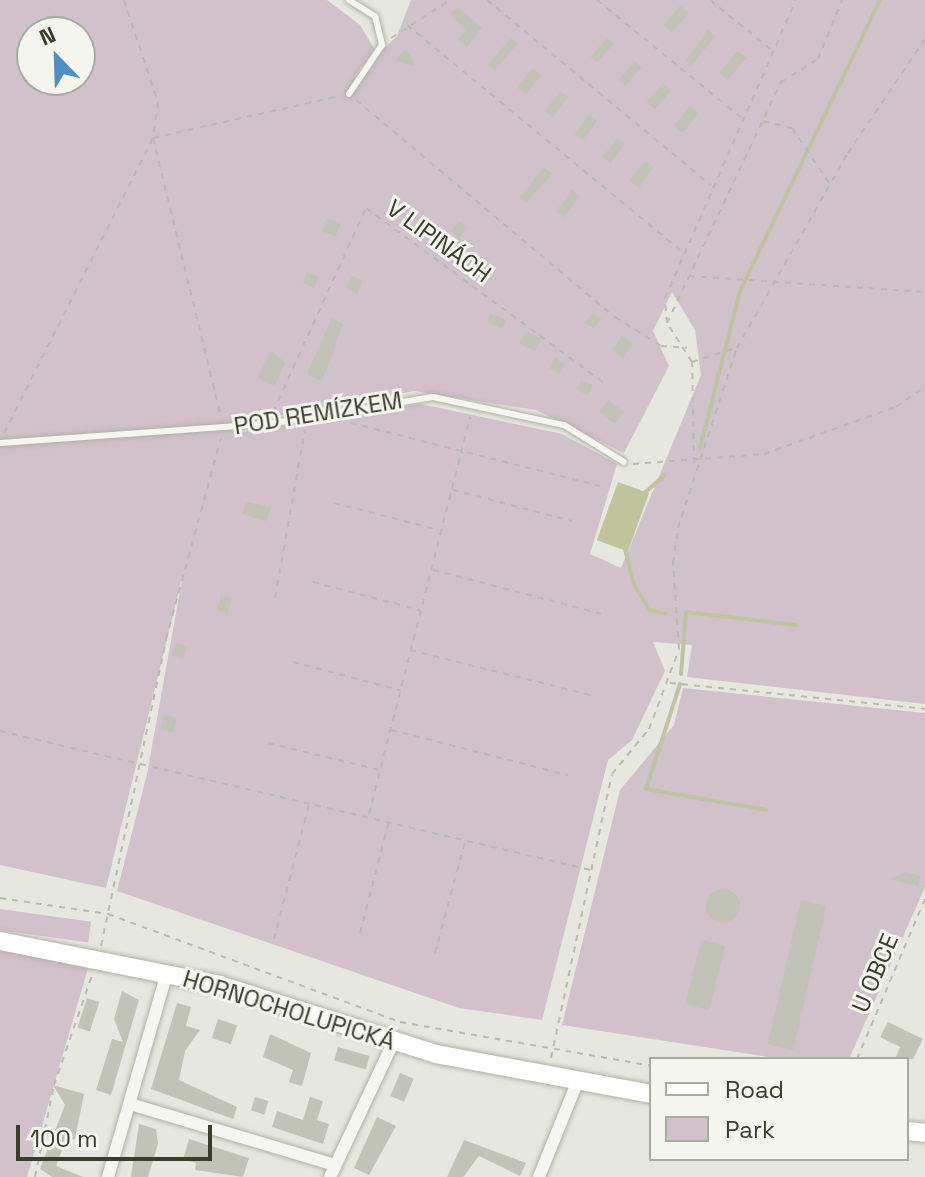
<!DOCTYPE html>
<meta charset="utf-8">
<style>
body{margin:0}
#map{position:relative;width:925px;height:1177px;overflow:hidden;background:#e6e7df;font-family:"Space Grotesk",sans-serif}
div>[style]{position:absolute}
.green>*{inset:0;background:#d0c1cb;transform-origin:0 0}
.water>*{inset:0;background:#c0c49d;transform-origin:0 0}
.stream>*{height:4px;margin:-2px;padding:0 2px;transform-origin:2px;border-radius:2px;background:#c0c49d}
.building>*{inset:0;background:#c1c3b7;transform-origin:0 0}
.round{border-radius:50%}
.path>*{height:2px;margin-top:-1px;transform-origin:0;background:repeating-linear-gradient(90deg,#b9bbb2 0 6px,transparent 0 12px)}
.roads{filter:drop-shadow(0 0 2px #afb1a5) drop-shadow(0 0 2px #afb1a5)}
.lane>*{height:6px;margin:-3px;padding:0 3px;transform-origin:3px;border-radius:3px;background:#f5f6f2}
.street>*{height:12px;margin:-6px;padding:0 6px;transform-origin:6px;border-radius:6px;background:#f5f6f2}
.secondary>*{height:18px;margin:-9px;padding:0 9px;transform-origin:9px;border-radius:9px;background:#fff}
span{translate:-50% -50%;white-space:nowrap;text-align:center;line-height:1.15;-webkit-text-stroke:6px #f4f5ef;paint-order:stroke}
.street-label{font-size:24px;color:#393d2a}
.legend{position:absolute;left:649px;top:1057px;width:260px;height:104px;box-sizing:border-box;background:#f4f5ef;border:2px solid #a9aba0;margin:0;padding:10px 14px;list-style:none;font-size:24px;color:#393d2a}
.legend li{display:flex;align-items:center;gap:16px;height:40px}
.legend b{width:40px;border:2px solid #a9aba0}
.north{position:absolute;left:16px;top:16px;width:80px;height:80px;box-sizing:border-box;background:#f4f5ef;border:2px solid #a9aba0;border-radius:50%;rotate:337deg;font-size:22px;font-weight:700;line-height:32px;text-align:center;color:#393d2a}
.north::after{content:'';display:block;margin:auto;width:28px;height:36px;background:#4f8fc2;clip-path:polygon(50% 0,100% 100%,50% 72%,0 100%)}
.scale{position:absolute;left:16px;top:1125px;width:196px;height:36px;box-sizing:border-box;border:4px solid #393d2a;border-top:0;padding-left:10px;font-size:24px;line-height:28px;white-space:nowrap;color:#393d2a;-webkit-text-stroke:6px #f4f5ef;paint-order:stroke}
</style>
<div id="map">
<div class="green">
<i style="clip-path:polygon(evenodd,0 0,327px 0,360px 25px,375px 50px,352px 79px,397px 36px,411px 0,925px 0,925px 704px,687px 677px,692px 645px,653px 642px,665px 671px,632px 740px,608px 760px,542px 1020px,459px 1008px,117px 891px,147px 774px,183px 574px,106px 888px,0 865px,0 0,32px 32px,80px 32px,80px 80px,32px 80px,32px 32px,0 0,672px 292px,695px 330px,701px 375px,621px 568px,590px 554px,617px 464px,562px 434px,421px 404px,236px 433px,239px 423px,414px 391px,536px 410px,624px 453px,669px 366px,653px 331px,672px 292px)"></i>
<i style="clip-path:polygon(683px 688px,925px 713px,925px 887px,849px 1059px,781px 1059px,562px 1025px,620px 790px,674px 725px)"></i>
<i style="left:0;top:909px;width:92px;height:21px;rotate:8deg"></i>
<i style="clip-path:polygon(0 950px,89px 965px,27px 1177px,0 1177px)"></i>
</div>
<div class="water">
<i style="left:618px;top:482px;width:33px;height:62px;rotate:20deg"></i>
</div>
<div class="stream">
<i style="left:700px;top:448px;width:162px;rotate:-75.7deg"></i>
<i style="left:740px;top:291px;width:323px;rotate:-64.3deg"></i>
<i style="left:642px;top:495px;width:30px;rotate:-41deg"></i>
<i style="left:624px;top:545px;width:41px;rotate:76deg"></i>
<i style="left:634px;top:585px;width:30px;rotate:57deg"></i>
<i style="left:650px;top:610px;width:16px;rotate:14deg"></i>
<i style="left:686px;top:612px;width:110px;rotate:6.8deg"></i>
<i style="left:681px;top:674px;width:61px;rotate:-85.3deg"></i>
<i style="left:680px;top:684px;width:110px;rotate:107.9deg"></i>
<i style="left:646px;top:789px;width:122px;rotate:9.9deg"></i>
</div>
<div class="building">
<i style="left:680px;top:6px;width:11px;height:25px;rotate:41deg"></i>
<i style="clip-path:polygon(458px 7px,482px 28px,467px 47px,458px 39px,466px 31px,450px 14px)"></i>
<i style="clip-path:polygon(708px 30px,716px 36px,691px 66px,685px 61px)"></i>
<i style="left:511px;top:38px;width:9px;height:35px;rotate:41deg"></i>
<i style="left:607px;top:38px;width:9px;height:25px;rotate:41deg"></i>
<i style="clip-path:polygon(404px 50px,410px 54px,415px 66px,395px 61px)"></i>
<i style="left:738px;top:51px;width:11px;height:29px;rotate:41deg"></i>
<i style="left:635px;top:61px;width:9px;height:25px;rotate:41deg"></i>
<i style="left:533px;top:68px;width:11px;height:25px;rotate:41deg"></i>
<i style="left:663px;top:83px;width:11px;height:25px;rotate:41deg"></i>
<i style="left:560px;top:91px;width:10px;height:25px;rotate:37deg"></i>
<i style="left:691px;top:106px;width:11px;height:26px;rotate:41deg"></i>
<i style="left:589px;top:115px;width:10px;height:24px;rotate:37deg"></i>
<i style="left:617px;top:138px;width:10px;height:24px;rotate:37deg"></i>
<i style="clip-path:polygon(645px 161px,653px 167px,639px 188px,629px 180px)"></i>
<i style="clip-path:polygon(544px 167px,552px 174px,526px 203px,520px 197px)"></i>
<i style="left:572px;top:190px;width:10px;height:27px;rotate:37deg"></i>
<i style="left:327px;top:218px;width:15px;height:14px;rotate:23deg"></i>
<i style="left:459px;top:221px;width:10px;height:13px;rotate:37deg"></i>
<i style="clip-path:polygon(307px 272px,318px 277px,314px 288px,303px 283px)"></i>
<i style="left:352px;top:276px;width:12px;height:14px;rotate:24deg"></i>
<i style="left:491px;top:313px;width:17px;height:10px;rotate:24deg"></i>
<i style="clip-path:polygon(593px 313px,601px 319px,594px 328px,585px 323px)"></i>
<i style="clip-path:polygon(332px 318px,343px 324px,322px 381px,307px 374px)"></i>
<i style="left:526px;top:331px;width:17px;height:14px;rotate:28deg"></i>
<i style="left:622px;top:336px;width:14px;height:17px;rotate:36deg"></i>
<i style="clip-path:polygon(270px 351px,285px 362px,275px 386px,258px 378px)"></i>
<i style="left:555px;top:358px;width:12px;height:12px;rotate:31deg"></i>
<i style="left:581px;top:380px;width:13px;height:11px;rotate:23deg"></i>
<i style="left:608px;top:400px;width:20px;height:15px;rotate:37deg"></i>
<i style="clip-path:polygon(246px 502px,271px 507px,266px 521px,242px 514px)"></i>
<i style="clip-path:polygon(221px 596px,231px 598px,228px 613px,217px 610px)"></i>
<i style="left:176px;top:643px;width:12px;height:13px;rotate:20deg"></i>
<i style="left:164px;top:715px;width:13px;height:15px;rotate:13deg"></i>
<i style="clip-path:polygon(905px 872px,920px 876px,918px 886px,889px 879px)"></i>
<i class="round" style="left:706px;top:889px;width:34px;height:34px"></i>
<i style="left:801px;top:900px;width:26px;height:148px;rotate:13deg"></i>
<i style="left:701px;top:940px;width:25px;height:66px;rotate:14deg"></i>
<i style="clip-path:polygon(122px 991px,139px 1000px,111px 1095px,96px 1090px,112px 1039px,123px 1042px,114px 1019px)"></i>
<i style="left:87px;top:998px;width:13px;height:31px;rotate:18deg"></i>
<i style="clip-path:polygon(177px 1003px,191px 1007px,186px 1026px,200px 1030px,185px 1051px,179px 1080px,237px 1107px,233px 1119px,151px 1089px)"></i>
<i style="left:218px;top:1019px;width:20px;height:20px;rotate:18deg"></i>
<i style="clip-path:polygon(888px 1022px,923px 1039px,913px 1059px,895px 1059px,900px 1047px,880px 1037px)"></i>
<i style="clip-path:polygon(270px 1034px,311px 1053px,302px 1086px,289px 1082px,293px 1070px,263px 1057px)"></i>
<i style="left:338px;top:1047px;width:33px;height:14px;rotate:16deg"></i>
<i style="left:400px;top:1073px;width:15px;height:25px;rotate:23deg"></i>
<i style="clip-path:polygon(53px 1085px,84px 1094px,75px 1139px,65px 1142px,56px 1166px,83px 1177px,52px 1177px,40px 1169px,65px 1105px)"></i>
<i style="left:255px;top:1097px;width:14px;height:14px;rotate:17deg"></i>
<i style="clip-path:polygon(310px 1097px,323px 1101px,317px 1120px,329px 1124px,323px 1144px,272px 1127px,277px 1111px,303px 1120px)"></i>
<i style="clip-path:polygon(377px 1117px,396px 1126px,369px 1175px,354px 1168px)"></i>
<i style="clip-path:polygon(139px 1124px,156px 1129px,158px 1144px,148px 1177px,131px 1177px)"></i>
<i style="clip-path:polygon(189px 1139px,249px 1158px,243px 1177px,195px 1170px,196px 1163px,183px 1159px)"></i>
<i style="clip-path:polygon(464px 1140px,526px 1163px,520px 1176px,479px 1156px,463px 1177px,447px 1177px)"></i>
</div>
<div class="path">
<i style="left:124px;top:0;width:108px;rotate:71.6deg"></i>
<i style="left:158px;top:102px;width:36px;rotate:98deg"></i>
<i style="left:153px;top:138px;width:287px;rotate:76.3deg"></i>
<i style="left:487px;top:0;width:291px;rotate:39.6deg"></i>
<i style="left:597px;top:0;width:188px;rotate:39.2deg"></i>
<i style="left:710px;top:0;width:82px;rotate:39.1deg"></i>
<i style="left:407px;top:25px;width:355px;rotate:39.5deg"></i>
<i style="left:391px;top:38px;width:70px;rotate:-32.8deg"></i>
<i style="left:356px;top:100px;width:338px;rotate:40deg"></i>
<i style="left:615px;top:317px;width:54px;rotate:32.2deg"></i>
<i style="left:661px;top:346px;width:26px;rotate:4deg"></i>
<i style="left:763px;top:121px;width:30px;rotate:14deg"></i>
<i style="left:792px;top:128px;width:66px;rotate:56.1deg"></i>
<i style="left:689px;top:276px;width:237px;rotate:3.9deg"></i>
<i style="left:667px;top:323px;width:267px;rotate:-64.7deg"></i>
<i style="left:781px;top:82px;width:44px;rotate:-31.9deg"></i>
<i style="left:818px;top:59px;width:64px;rotate:-67.9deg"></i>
<i style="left:692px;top:362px;width:45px;rotate:-18deg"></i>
<i style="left:273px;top:412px;width:224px;rotate:-65.5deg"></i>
<i style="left:366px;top:208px;width:299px;rotate:36.3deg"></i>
<i style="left:351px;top:423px;width:257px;rotate:14.2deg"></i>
<i style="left:4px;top:433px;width:330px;rotate:-63.2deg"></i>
<i style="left:153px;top:138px;width:191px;rotate:-12.7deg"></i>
<i style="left:694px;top:463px;width:101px;rotate:-91.1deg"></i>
<i style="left:692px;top:362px;width:46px;rotate:-122.7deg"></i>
<i style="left:667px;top:323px;width:25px;rotate:-95deg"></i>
<i style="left:665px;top:298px;width:326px;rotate:-66.3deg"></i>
<i style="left:633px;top:464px;width:131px;rotate:-4.4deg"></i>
<i style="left:764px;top:454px;width:140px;rotate:-19.6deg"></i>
<i style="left:896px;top:407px;width:35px;rotate:-35deg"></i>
<i style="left:453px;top:490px;width:123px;rotate:14.6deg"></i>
<i style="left:334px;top:503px;width:108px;rotate:14.4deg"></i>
<i style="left:433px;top:570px;width:179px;rotate:14.6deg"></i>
<i style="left:313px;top:582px;width:111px;rotate:14.7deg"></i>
<i style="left:275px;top:598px;width:171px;rotate:-79.9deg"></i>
<i style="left:410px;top:650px;width:187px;rotate:14deg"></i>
<i style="left:293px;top:662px;width:111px;rotate:14.7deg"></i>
<i style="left:670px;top:683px;width:256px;rotate:5.8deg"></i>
<i style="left:391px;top:730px;width:183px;rotate:14.3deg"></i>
<i style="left:0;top:731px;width:607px;rotate:13.24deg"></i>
<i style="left:268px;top:743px;width:115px;rotate:13.6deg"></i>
<i style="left:369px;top:814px;width:410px;rotate:-75.7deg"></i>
<i style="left:0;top:898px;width:109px;rotate:8.4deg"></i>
<i style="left:108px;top:914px;width:311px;rotate:20.3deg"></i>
<i style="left:400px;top:1022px;width:255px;rotate:9.9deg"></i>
<i style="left:360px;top:933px;width:116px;rotate:-75.5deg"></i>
<i style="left:274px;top:939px;width:143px;rotate:-75.4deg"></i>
<i style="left:101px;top:946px;width:314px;rotate:-78deg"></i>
<i style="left:166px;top:639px;width:208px;rotate:-74.7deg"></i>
<i style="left:435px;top:953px;width:115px;rotate:-74.9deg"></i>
<i style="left:551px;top:1058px;width:290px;rotate:-77.9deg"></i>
<i style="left:612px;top:774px;width:58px;rotate:-50.6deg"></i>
<i style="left:649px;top:729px;width:85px;rotate:-69.4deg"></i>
<i style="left:679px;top:649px;width:86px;rotate:-94deg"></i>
<i style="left:673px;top:563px;width:35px;rotate:-82deg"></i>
<i style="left:678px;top:528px;width:189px;rotate:-71.9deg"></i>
<i style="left:737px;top:348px;width:224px;rotate:-60.4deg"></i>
<i style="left:848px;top:153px;width:138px;rotate:-56deg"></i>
<i style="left:857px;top:1059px;width:174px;rotate:-67deg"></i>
<i style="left:35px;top:1177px;width:94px;rotate:-78.3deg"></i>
<i style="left:54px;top:1085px;width:116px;rotate:-70.9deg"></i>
</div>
<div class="roads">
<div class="lane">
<i style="left:349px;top:0;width:31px;rotate:32deg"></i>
<i style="left:375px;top:16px;width:30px;rotate:76deg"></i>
<i style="left:382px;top:45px;width:59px;rotate:124deg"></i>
<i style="left:0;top:443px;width:269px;rotate:-4.1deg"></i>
<i style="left:268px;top:424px;width:167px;rotate:-9.3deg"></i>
<i style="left:433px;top:397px;width:134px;rotate:12.1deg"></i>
<i style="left:564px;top:425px;width:70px;rotate:31.7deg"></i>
</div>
<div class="street">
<i style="left:130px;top:1104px;width:214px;rotate:16.6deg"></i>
<i style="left:108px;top:1177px;width:212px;rotate:-73.9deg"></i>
<i style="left:330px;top:1177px;width:148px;rotate:-64.8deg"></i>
<i style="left:539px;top:1177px;width:101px;rotate:-68deg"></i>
</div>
<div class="secondary">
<i style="left:0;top:941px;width:224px;rotate:11.3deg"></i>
<i style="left:220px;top:985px;width:227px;rotate:17.7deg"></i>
<i style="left:436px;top:1054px;width:219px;rotate:10.5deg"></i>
<i style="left:907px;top:1131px;width:18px;rotate:6deg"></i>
</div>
</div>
<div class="street-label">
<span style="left:439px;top:241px;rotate:36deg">V LIPINÁCH</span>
<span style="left:318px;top:413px;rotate:-9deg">POD REMÍZKEM</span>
<span style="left:875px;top:973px;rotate:-67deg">U OBCE</span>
<span style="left:289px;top:1010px;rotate:17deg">HORNOCHOLUPICKÁ</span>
</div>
<ul class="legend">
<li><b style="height:10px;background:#fff"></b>Road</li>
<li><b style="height:22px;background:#d0c1cb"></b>Park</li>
</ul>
<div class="north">N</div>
<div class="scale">100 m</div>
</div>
